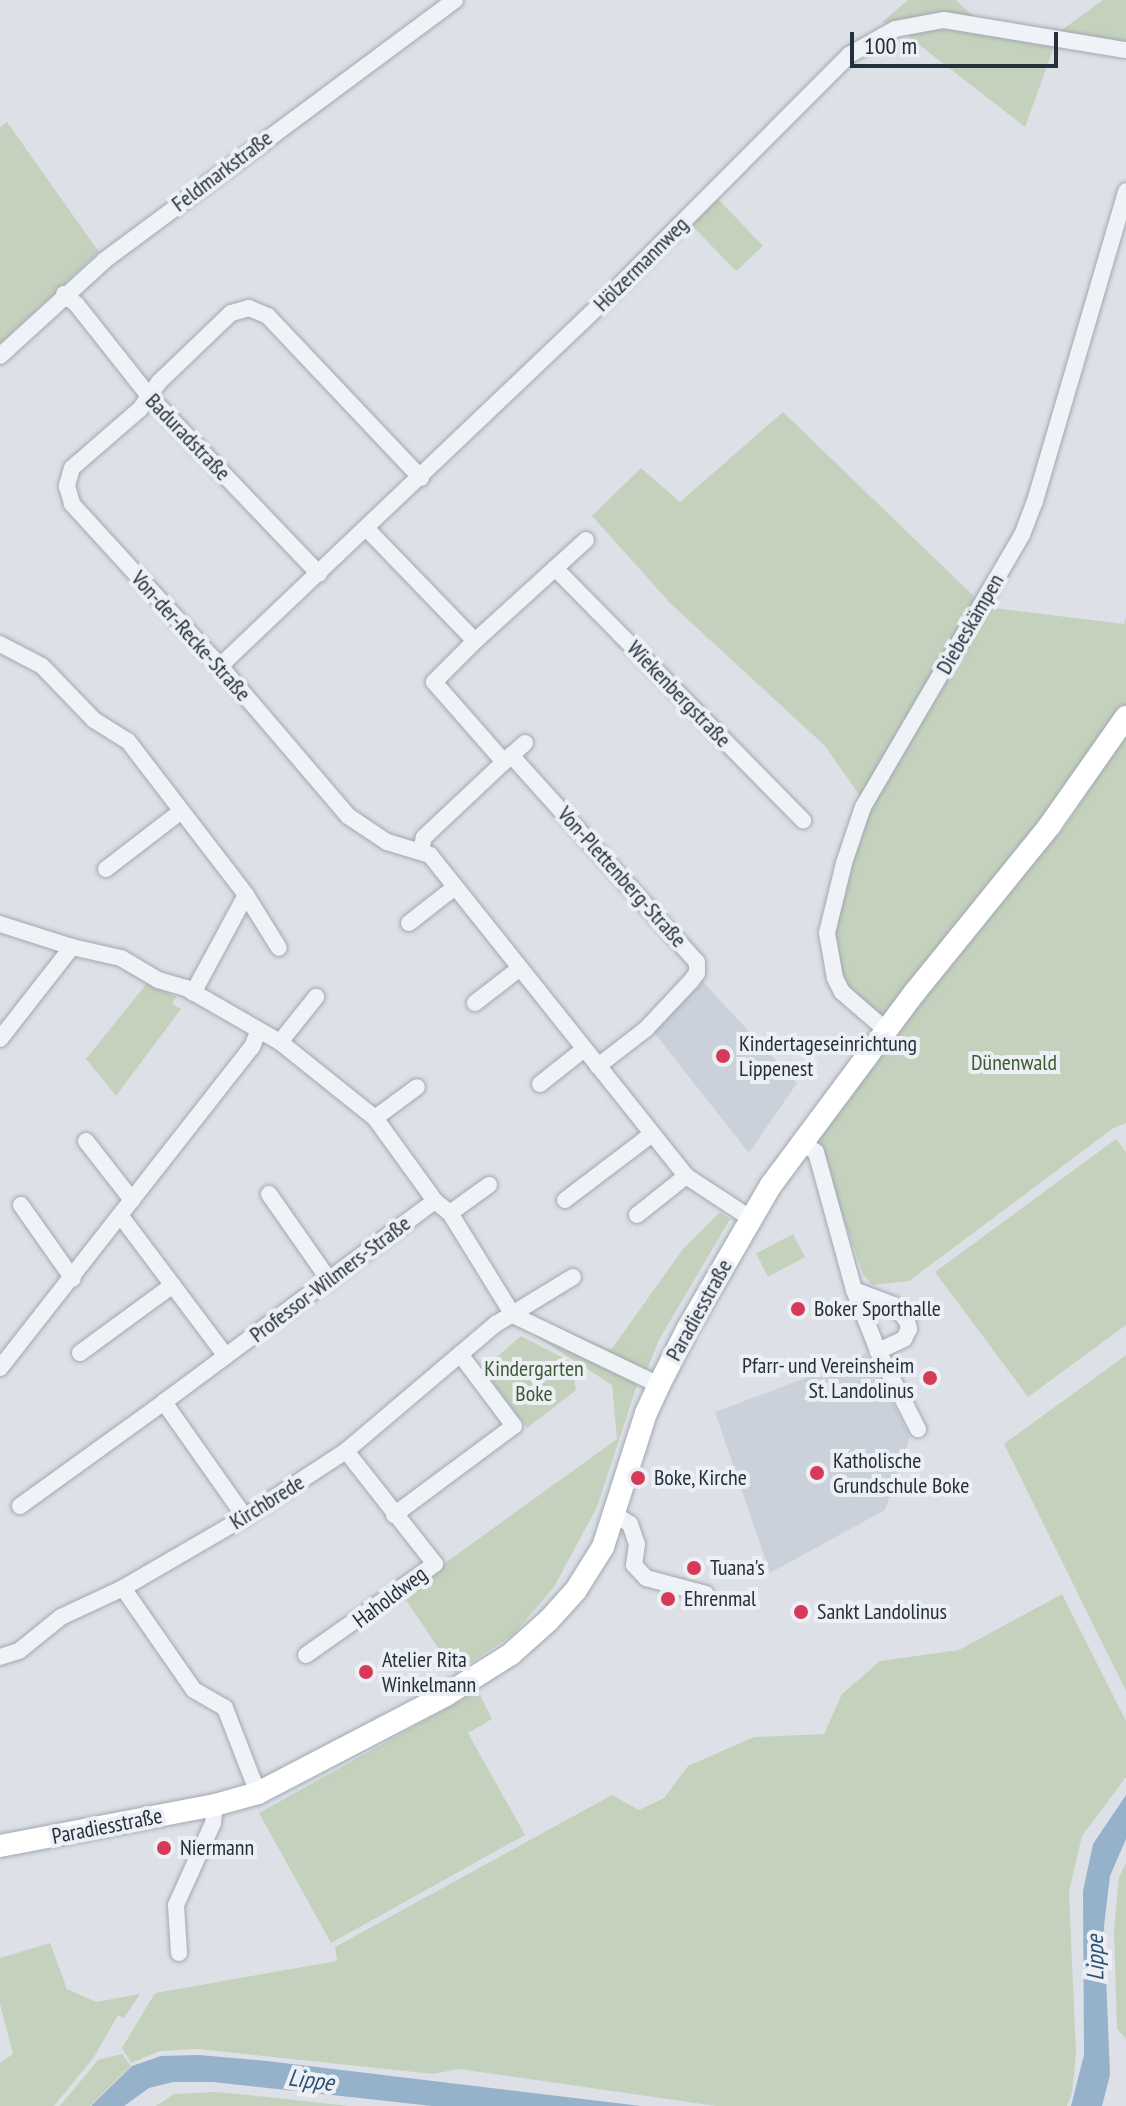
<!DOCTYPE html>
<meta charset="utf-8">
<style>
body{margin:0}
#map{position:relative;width:1126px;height:2106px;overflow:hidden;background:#dde1e7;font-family:"PT Sans Narrow",sans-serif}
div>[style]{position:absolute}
.built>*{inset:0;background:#cad1da}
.green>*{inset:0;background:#c4d2bd;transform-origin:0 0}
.water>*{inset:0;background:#95b2ca}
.roads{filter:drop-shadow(0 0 2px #a2a8b1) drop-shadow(0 0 2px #a2a8b1)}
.street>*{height:16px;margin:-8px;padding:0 8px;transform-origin:8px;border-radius:8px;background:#eff2f6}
.secondary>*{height:22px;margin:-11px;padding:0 11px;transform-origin:11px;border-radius:11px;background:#fff}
.dots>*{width:22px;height:22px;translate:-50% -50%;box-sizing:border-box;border:4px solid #ecf0f5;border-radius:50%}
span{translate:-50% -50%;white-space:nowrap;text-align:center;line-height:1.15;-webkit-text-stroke:8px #ecf0f5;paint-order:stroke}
.street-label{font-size:22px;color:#25303f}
.poi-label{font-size:22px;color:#25303f}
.left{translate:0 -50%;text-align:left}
.right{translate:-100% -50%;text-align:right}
.park-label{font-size:22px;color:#3c5b32}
.water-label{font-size:24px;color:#2e5174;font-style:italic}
.scale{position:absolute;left:850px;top:32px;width:208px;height:36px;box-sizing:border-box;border:4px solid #25303f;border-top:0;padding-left:10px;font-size:24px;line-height:28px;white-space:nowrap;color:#25303f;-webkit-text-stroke:6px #ecf0f5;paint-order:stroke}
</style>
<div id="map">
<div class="built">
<i style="clip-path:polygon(703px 982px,797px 1083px,749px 1153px,652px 1030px)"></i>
<i style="clip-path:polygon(866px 1353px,910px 1437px,885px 1510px,770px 1573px,715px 1412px,816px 1374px,824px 1378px)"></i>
</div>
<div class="green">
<i style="clip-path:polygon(908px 0,956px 0,977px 20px,892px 25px,882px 22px)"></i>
<i style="clip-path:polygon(1103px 0,1126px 0,1126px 43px,1059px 32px)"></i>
<i style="clip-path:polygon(942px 24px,1055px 44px,1025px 127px,900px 30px)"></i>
<i style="clip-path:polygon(7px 122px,99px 252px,0 344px,0 127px)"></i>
<i style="left:715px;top:196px;width:69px;height:37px;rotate:46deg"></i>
<i style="clip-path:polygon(783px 412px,985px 607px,1124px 624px,1126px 618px,1126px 708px,1046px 823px,883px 1022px,838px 975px,832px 933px,862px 799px,825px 746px,671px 604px,592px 516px,641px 468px,680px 502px)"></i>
<i style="clip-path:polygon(1126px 735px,1126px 1123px,1112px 1129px,909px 1281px,872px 1285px,863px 1274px,818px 1147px,810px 1140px,988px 916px,1063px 829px)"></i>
<i style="clip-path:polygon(147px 983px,176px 997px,172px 1004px,181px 1009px,116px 1096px,86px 1059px)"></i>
<i style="clip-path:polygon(1116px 1139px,1126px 1152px,1126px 1325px,1028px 1397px,935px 1272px)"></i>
<i style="clip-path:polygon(720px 1212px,730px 1219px,659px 1340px,646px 1372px,620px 1361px,612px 1352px,619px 1371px,637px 1385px,597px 1507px,554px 1587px,514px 1634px,455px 1673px,402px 1594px,617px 1439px,612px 1385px,523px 1328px,537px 1318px,611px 1350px,683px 1249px)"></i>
<i style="left:793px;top:1234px;width:26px;height:42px;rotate:62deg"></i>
<i style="clip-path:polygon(521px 1336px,571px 1362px,576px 1390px,527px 1428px,483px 1369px)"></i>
<i style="clip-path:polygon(1126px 1355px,1126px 1691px,1004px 1444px)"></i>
<i style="clip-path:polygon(1062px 1594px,1126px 1721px,1126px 1777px,1082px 1836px,1069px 1891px,1076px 2054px,1072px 2093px,1067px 2106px,716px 2106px,459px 2069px,433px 2074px,198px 2049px,160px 2051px,131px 2063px,122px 2048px,155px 1993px,337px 1961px,335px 1947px,612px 1795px,639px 1810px,664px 1798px,688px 1766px,754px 1737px,824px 1734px,842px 1694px,880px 1661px,959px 1650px)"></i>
<i style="clip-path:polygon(478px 1691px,492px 1719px,468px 1733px,525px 1835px,331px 1943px,259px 1813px)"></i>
<i style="clip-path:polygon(1126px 1863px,1126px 2039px,1117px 2029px,1114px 1929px,1119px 1877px)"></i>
<i style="clip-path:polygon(50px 1943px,67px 1989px,96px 2002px,140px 1994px,124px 2018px,118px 2015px,94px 2057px,54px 2106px,0 2106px,0 2063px,13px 2054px,0 2004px,0 1958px)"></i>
<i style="clip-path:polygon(122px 2054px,131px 2066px,90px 2106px,60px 2106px,98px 2060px)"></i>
<i style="clip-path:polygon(216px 2092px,268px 2097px,348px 2106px,156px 2106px,174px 2094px)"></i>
</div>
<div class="water">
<i style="clip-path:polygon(1126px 1795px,1126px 1839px,1110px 1876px,1104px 1926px,1110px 2075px,1102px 2106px,1071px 2106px,1084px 2055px,1083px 1891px,1093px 1844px)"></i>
<i style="clip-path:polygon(199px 2055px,267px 2061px,641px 2106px,432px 2106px,213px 2082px,173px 2082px,149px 2088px,124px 2106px,91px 2106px,132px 2066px,161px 2056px)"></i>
</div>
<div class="roads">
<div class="street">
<i style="left:64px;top:294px;width:17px;rotate:40deg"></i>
<i style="left:77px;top:305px;width:116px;rotate:51.6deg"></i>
<i style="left:149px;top:396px;width:246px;rotate:46.3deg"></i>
<i style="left:0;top:356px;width:142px;rotate:-42.4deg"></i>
<i style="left:105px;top:260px;width:436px;rotate:-36.6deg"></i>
<i style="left:421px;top:478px;width:223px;rotate:-133.4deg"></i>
<i style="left:268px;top:316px;width:21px;rotate:-157deg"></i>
<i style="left:249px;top:308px;width:19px;rotate:164deg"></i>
<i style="left:231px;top:313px;width:100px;rotate:136.2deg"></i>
<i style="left:159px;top:382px;width:33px;rotate:125deg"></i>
<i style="left:140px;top:409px;width:90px;rotate:139.1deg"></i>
<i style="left:72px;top:468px;width:19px;rotate:106deg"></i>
<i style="left:67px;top:486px;width:19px;rotate:74deg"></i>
<i style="left:72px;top:504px;width:219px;rotate:47.6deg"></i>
<i style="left:220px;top:666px;width:197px;rotate:49.5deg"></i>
<i style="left:348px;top:816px;width:47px;rotate:33.7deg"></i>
<i style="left:387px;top:842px;width:45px;rotate:16.8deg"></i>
<i style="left:430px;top:855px;width:411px;rotate:51.4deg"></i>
<i style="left:686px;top:1176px;width:77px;rotate:33.3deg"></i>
<i style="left:366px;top:528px;width:157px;rotate:46deg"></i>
<i style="left:475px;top:641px;width:58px;rotate:135deg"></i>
<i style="left:434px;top:682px;width:106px;rotate:48.8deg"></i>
<i style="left:504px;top:762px;width:110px;rotate:136.8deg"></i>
<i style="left:424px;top:837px;width:13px;rotate:103deg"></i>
<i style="left:555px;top:568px;width:354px;rotate:45.5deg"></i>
<i style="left:475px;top:641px;width:150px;rotate:-42.3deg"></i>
<i style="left:0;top:644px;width:47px;rotate:27.6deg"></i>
<i style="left:42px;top:666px;width:75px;rotate:46.1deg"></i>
<i style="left:94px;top:720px;width:40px;rotate:32deg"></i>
<i style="left:128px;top:741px;width:194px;rotate:52.5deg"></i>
<i style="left:246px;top:895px;width:111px;rotate:118.4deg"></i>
<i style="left:220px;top:666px;width:530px;rotate:-43.55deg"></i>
<i style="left:604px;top:301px;width:347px;rotate:-45.1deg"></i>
<i style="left:849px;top:55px;width:53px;rotate:-29.5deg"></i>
<i style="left:895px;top:29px;width:50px;rotate:-10.4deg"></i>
<i style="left:944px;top:20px;width:184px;rotate:9.4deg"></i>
<i style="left:511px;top:755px;width:278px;rotate:48.1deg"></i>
<i style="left:697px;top:962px;width:11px;rotate:90deg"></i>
<i style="left:697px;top:973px;width:10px;rotate:127deg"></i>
<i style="left:691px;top:981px;width:66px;rotate:133.2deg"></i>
<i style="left:646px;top:1029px;width:61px;rotate:142.4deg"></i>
<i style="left:505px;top:761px;width:27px;rotate:-42deg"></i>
<i style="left:106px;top:869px;width:93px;rotate:-37.6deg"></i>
<i style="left:246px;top:895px;width:62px;rotate:58.1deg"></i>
<i style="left:409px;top:923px;width:58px;rotate:-38deg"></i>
<i style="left:0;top:924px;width:76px;rotate:17.7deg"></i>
<i style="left:72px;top:947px;width:50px;rotate:12.7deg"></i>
<i style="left:121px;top:958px;width:43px;rotate:30.7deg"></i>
<i style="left:158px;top:980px;width:29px;rotate:16deg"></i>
<i style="left:186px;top:988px;width:108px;rotate:29.9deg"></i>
<i style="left:280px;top:1042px;width:122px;rotate:38.7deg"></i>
<i style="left:375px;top:1118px;width:102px;rotate:54.1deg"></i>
<i style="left:435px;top:1201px;width:19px;rotate:39deg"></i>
<i style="left:450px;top:1213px;width:120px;rotate:58.3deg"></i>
<i style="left:513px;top:1315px;width:162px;rotate:25.6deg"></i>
<i style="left:475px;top:1003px;width:57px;rotate:-37.9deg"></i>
<i style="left:886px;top:1030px;width:58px;rotate:-139.2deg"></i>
<i style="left:842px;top:992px;width:16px;rotate:-117deg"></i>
<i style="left:835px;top:978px;width:46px;rotate:-100.1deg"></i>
<i style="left:827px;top:933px;width:72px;rotate:-76.3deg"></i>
<i style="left:844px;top:863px;width:59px;rotate:-71.3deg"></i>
<i style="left:863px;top:807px;width:315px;rotate:-59.7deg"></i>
<i style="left:1022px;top:535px;width:36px;rotate:-69deg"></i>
<i style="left:1035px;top:501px;width:323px;rotate:-73.6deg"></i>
<i style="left:0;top:1039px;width:117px;rotate:-52deg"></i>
<i style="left:280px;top:1042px;width:58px;rotate:-51.3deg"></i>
<i style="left:540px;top:1084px;width:56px;rotate:-38.5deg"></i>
<i style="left:375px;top:1118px;width:52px;rotate:-36.4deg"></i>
<i style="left:86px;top:1141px;width:75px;rotate:52.1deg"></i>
<i style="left:801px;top:1142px;width:18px;rotate:34deg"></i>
<i style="left:816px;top:1152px;width:143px;rotate:74.6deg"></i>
<i style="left:854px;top:1290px;width:66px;rotate:68.5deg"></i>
<i style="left:878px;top:1351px;width:88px;rotate:62.9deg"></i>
<i style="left:269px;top:1194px;width:105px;rotate:55.1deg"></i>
<i style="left:565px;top:1200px;width:109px;rotate:-37.2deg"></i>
<i style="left:21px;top:1205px;width:90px;rotate:54.9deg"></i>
<i style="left:450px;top:1213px;width:48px;rotate:-35.7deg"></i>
<i style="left:120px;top:1215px;width:176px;rotate:53.1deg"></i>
<i style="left:637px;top:1215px;width:63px;rotate:-38.5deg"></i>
<i style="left:854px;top:1290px;width:43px;rotate:20.6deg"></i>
<i style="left:894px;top:1305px;width:21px;rotate:51deg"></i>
<i style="left:907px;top:1321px;width:8px;rotate:76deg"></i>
<i style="left:909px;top:1329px;width:11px;rotate:117deg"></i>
<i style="left:904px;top:1339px;width:29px;rotate:155deg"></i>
<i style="left:80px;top:1353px;width:115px;rotate:-36.2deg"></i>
<i style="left:0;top:1368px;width:408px;rotate:-51.9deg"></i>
<i style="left:252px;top:1047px;width:18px;rotate:-68deg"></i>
<i style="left:20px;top:1506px;width:178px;rotate:-35.8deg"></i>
<i style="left:614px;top:1514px;width:19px;rotate:32deg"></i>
<i style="left:630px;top:1524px;width:21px;rotate:71deg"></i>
<i style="left:637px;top:1544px;width:21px;rotate:98deg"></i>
<i style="left:634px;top:1565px;width:18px;rotate:47deg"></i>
<i style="left:646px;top:1578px;width:62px;rotate:14.9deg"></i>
<i style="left:394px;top:1515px;width:149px;rotate:-36.6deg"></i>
<i style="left:514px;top:1426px;width:90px;rotate:-126.9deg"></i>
<i style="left:245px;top:1517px;width:141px;rotate:-125.2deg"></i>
<i style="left:164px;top:1402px;width:337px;rotate:-36.6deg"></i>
<i style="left:123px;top:1588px;width:124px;rotate:55.2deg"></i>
<i style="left:194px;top:1690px;width:36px;rotate:30deg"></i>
<i style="left:225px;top:1708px;width:91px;rotate:68.8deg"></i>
<i style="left:306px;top:1655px;width:158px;rotate:-35.2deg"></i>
<i style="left:435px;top:1564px;width:144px;rotate:-128.2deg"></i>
<i style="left:0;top:1657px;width:20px;rotate:-18deg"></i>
<i style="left:19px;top:1651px;width:54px;rotate:-39deg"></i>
<i style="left:61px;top:1617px;width:68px;rotate:-25.1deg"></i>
<i style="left:123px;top:1588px;width:141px;rotate:-30.2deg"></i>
<i style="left:245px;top:1517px;width:121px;rotate:-33.2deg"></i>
<i style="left:346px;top:1451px;width:197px;rotate:-40.3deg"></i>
<i style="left:496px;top:1324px;width:90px;rotate:-31.4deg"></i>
<i style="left:179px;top:1953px;width:48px;rotate:-93.6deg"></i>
<i style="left:176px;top:1905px;width:90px;rotate:-65.7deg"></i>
<i style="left:213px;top:1823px;width:18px;rotate:-84deg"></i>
</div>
<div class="secondary">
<i style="left:0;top:1846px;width:219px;rotate:-10.8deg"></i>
<i style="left:215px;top:1805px;width:45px;rotate:-15.6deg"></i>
<i style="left:258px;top:1793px;width:212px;rotate:-27.5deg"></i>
<i style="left:446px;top:1695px;width:77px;rotate:-32.2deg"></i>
<i style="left:511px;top:1654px;width:51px;rotate:-41.8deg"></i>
<i style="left:549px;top:1620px;width:40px;rotate:-48deg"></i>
<i style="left:576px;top:1590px;width:51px;rotate:-57.9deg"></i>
<i style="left:603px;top:1547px;width:141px;rotate:-72.2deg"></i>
<i style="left:646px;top:1413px;width:31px;rotate:-65deg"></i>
<i style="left:659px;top:1385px;width:64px;rotate:-63deg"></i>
<i style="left:688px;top:1328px;width:165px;rotate:-59.9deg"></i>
<i style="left:771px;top:1185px;width:241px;rotate:-53.3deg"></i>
<i style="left:915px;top:992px;width:215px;rotate:-51deg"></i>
<i style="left:1050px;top:825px;width:132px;rotate:-54.9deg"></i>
</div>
</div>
<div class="dots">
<i style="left:723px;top:1056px;background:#d53a59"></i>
<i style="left:798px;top:1309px;background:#d53a59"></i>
<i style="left:930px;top:1378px;background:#d53a59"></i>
<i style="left:817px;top:1473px;background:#d53a59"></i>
<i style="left:638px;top:1478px;background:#d53a59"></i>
<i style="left:694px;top:1568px;background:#d53a59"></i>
<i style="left:668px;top:1599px;background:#d53a59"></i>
<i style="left:801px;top:1612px;background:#d53a59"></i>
<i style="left:366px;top:1672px;background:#d53a59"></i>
<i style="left:164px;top:1848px;background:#d53a59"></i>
</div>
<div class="street-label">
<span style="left:222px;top:171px;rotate:-37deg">Feldmarkstraße</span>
<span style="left:641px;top:264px;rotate:-45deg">Hölzermannweg</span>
<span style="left:188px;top:437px;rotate:46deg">Baduradstraße</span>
<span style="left:970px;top:624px;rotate:-60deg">Diebeskämpen</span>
<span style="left:191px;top:636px;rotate:48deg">Von-der-Recke-Straße</span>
<span style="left:679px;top:694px;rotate:46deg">Wiekenbergstraße</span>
<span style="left:622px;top:877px;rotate:48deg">Von-Plettenberg-Straße</span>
<span style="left:330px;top:1279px;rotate:-37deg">Professor-Wilmers-Straße</span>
<span style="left:699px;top:1310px;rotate:-61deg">Paradiesstraße</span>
<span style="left:267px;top:1502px;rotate:-32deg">Kirchbrede</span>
<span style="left:390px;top:1597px;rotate:-37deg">Haholdweg</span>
<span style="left:107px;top:1826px;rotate:-11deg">Paradiesstraße</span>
</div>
<div class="poi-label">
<span class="left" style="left:739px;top:1056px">Kindertageseinrichtung<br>Lippenest</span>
<span class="left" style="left:814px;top:1309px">Boker Sporthalle</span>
<span class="right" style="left:914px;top:1378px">Pfarr- und Vereinsheim<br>St. Landolinus</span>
<span class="left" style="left:833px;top:1473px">Katholische<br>Grundschule Boke</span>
<span class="left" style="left:654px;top:1478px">Boke, Kirche</span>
<span class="left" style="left:710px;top:1568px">Tuana's</span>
<span class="left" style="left:684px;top:1599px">Ehrenmal</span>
<span class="left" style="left:817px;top:1612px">Sankt Landolinus</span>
<span class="left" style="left:382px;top:1672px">Atelier Rita<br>Winkelmann</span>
<span class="left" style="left:180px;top:1848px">Niermann</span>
</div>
<div class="park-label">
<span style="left:1014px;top:1063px">Dünenwald</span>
<span style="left:534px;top:1381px">Kindergarten<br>Boke</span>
</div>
<div class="water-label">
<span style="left:1095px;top:1958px;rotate:-91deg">Lippe</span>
<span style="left:311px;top:2080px;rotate:7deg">Lippe</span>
</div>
<div class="scale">100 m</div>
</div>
